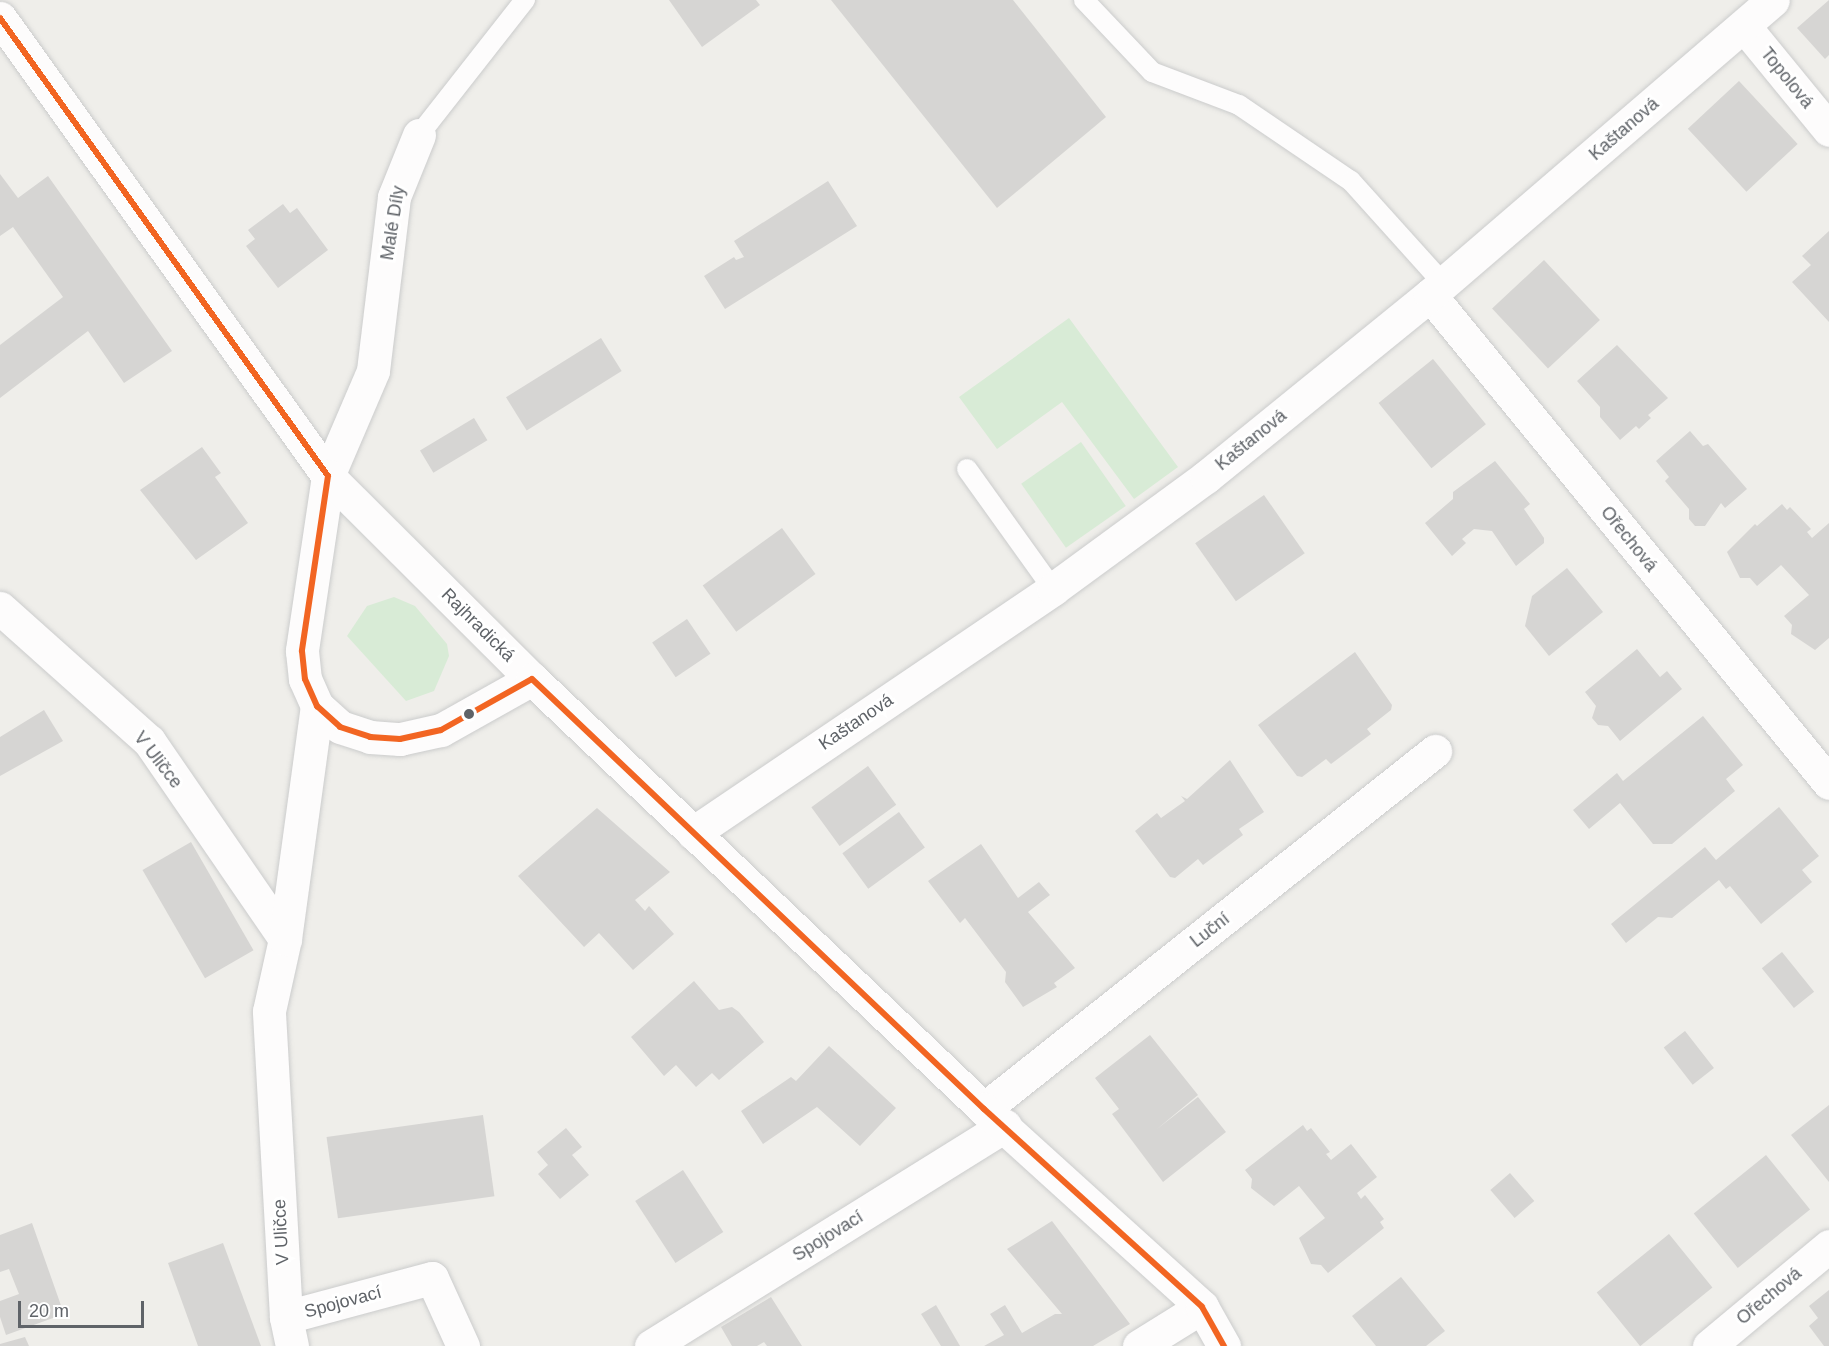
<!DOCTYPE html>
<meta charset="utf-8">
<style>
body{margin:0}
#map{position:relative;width:1829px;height:1346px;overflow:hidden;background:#efeeea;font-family:Arial,sans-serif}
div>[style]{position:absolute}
.green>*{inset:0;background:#d8ebd6;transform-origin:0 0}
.building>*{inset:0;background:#d6d5d3;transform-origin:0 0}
.roads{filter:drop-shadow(0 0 2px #cbcccc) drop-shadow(0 0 2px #cbcccc)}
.service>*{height:20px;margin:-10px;padding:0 10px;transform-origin:10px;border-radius:10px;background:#fdfcfc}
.minor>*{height:33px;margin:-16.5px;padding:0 16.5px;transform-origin:16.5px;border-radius:16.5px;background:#fdfcfc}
.tertiary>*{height:33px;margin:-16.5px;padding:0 16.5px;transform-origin:16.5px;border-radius:16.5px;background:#fdfcfc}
.bus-1>*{height:6px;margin:-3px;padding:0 3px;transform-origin:3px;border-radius:3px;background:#f26522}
.dots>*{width:16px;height:16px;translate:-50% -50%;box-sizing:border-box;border:3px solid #fff;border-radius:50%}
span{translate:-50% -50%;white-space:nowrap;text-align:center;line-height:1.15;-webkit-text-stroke:6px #fff;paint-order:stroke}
.street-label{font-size:18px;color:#5f6368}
.scale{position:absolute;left:18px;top:1301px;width:126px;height:27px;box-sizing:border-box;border:3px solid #5f6368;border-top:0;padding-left:8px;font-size:18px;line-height:21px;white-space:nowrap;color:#5f6368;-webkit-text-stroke:4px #fff;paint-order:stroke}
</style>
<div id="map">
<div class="green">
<i style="clip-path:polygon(1069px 318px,1178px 467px,1134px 499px,1062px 402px,997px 449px,959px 397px)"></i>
<i style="left:1081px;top:442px;width:78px;height:73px;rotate:55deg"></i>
<i style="clip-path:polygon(394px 597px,415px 606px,447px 644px,449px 656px,434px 691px,406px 701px,347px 636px,367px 606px)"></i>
</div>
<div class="building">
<i style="clip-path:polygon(669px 0,756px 0,760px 5px,702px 47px)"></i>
<i style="clip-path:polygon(831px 0,1013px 0,1106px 117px,997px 208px)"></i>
<i style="clip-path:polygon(1829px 0,1829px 55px,1825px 59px,1797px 28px)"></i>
<i style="left:1739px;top:81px;width:86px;height:70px;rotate:47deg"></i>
<i style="clip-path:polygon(0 174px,18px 198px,48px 176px,172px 351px,124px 383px,88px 331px,0 398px,0 345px,63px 297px,13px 227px,0 236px)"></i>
<i style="clip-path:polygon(828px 181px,857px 226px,725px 309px,704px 276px,734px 257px,736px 260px,744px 257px,734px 241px)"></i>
<i style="clip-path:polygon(283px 204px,290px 213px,297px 208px,328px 250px,278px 288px,246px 246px,255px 239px,248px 230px)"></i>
<i style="clip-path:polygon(1829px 231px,1829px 322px,1792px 282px,1811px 265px,1802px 256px)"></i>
<i style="left:1544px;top:260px;width:82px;height:71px;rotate:47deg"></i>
<i style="left:601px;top:338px;width:39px;height:112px;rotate:58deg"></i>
<i style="clip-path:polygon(1617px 345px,1668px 398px,1648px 415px,1651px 418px,1639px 429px,1636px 426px,1620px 440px,1600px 417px,1600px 407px,1577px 381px)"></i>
<i style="left:1433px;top:359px;width:84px;height:70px;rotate:51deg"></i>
<i style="left:474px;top:418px;width:26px;height:63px;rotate:59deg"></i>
<i style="clip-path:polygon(1690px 431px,1703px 446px,1708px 444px,1747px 489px,1725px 508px,1721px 503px,1705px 526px,1695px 526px,1689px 519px,1689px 509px,1665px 481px,1669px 477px,1656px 461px)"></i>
<i style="clip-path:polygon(202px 447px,221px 473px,215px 477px,248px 523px,196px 560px,140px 490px)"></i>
<i style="clip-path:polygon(1495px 461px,1530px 504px,1524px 509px,1544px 538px,1544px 543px,1516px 566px,1492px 531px,1474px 529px,1462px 539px,1466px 543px,1452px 556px,1425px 523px,1453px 499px,1453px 492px)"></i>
<i style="left:1264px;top:495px;width:71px;height:84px;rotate:55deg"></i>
<i style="clip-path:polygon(1782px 504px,1787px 510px,1790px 507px,1811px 529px,1807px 532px,1812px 538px,1829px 523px,1829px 638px,1815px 650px,1791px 634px,1792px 625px,1784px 616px,1809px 595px,1781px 565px,1757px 586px,1750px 578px,1740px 578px,1727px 552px,1755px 524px,1757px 526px)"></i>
<i style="left:782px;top:528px;width:57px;height:98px;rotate:54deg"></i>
<i style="clip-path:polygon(1567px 568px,1603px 612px,1549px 656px,1525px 626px,1532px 596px)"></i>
<i style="left:687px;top:619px;width:42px;height:42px;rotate:56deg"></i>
<i style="clip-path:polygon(1637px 649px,1660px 677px,1667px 671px,1682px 689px,1620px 741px,1608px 726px,1598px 725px,1592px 718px,1596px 706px,1585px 692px)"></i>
<i style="clip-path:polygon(1355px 652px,1392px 705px,1391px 710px,1367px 729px,1371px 734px,1331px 764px,1326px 759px,1302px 777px,1297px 776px,1258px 725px)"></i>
<i style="clip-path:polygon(44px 710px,63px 741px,0 776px,0 737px)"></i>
<i style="clip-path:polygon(1703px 716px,1743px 765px,1726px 779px,1735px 791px,1672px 844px,1653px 844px,1620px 803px,1589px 829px,1573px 810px,1617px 773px,1623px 781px)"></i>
<i style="clip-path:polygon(1230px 760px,1264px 812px,1239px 829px,1243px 835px,1203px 865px,1198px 859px,1175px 878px,1170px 877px,1135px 831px,1157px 813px,1161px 818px,1185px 801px,1181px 796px,1187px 799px)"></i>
<i style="left:868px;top:766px;width:48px;height:70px;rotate:54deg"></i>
<i style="clip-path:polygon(1779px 807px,1819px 856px,1802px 870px,1812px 882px,1761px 924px,1730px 886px,1726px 889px,1719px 880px,1672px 918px,1658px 917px,1626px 943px,1611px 924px,1705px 847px,1716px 860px)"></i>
<i style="clip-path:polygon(597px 808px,670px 872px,635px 900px,645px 911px,649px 906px,674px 934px,633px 970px,599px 933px,584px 947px,518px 876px)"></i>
<i style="left:899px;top:812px;width:44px;height:70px;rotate:54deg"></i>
<i style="left:191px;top:842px;width:125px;height:56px;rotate:60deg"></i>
<i style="clip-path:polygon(981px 844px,1018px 898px,1039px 882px,1050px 895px,1028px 912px,1075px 968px,1054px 983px,1057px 987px,1023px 1007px,1005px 982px,1006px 972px,965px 918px,960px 923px,928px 881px)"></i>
<i style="left:1782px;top:952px;width:51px;height:26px;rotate:51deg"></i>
<i style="clip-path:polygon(694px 981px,719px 1010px,732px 1007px,739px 1012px,764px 1042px,719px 1080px,712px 1073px,696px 1087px,676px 1065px,664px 1076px,631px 1037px)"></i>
<i style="left:1685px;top:1031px;width:47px;height:27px;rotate:52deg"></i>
<i style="clip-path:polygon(1150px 1035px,1198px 1095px,1157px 1129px,1198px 1097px,1226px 1132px,1163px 1182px,1112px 1114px,1119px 1109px,1095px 1078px)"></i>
<i style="clip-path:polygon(829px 1046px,896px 1108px,860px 1146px,817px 1107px,763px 1144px,741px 1111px,791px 1077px,796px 1081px)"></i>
<i style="clip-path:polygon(1829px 1105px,1829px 1182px,1791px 1135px)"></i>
<i style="left:483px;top:1115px;width:82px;height:158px;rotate:82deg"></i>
<i style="clip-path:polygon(1303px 1125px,1307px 1131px,1311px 1128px,1330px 1152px,1326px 1154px,1331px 1160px,1351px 1144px,1377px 1177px,1357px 1193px,1361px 1199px,1365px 1195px,1384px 1219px,1380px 1222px,1384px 1228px,1328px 1273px,1321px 1265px,1311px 1264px,1299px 1238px,1325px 1218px,1299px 1186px,1274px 1206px,1251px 1188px,1252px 1179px,1245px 1170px)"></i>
<i style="clip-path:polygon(566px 1128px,582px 1147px,572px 1155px,589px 1175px,560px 1199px,538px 1174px,548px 1165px,537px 1152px)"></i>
<i style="left:1766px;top:1155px;width:70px;height:93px;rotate:51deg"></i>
<i style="left:683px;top:1170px;width:74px;height:57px;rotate:57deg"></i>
<i style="left:1510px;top:1173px;width:37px;height:26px;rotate:49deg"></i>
<i style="clip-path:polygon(1052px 1221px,1130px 1324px,1093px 1346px,984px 1346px,1004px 1335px,990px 1314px,1005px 1305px,1022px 1333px,1055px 1314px,1062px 1314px,1007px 1249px)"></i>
<i style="clip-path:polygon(32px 1223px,64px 1314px,6px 1335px,0 1317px,0 1301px,19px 1294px,9px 1269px,0 1272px,0 1235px)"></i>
<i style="left:1669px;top:1234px;width:69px;height:93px;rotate:51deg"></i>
<i style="clip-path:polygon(223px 1243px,261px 1346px,198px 1346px,168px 1263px)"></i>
<i style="clip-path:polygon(1401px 1277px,1445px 1331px,1426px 1346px,1376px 1346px,1352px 1316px)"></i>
<i style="clip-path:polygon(1829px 1290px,1829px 1346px,1824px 1346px,1809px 1326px,1818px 1318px,1809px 1306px)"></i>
<i style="clip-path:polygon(771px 1297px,802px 1346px,767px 1346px,764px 1342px,757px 1346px,732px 1346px,721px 1327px)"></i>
<i style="clip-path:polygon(936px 1305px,960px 1346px,941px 1346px,921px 1314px)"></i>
<i style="clip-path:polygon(25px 1337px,29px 1346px,0 1346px,0 1344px)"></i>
</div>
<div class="roads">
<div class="service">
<i style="left:1084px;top:0;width:99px;rotate:46.6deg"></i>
<i style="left:1152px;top:72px;width:93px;rotate:20.8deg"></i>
<i style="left:1239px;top:105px;width:135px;rotate:34.2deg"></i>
<i style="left:1351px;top:181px;width:137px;rotate:48deg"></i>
<i style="left:419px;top:135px;width:172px;rotate:-51.9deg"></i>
<i style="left:967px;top:469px;width:148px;rotate:54.4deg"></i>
</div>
<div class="minor">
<i style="left:1744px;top:26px;width:134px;rotate:50.7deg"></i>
<i style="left:419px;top:135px;width:67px;rotate:112deg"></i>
<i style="left:394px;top:197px;width:175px;rotate:96.9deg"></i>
<i style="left:373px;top:371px;width:114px;rotate:113.2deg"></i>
<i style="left:328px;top:476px;width:177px;rotate:98.5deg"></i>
<i style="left:302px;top:651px;width:28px;rotate:84deg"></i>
<i style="left:305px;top:679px;width:30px;rotate:66deg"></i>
<i style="left:317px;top:706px;width:31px;rotate:42deg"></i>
<i style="left:340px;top:727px;width:32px;rotate:18deg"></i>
<i style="left:370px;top:737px;width:30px;rotate:4deg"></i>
<i style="left:400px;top:739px;width:42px;rotate:-12.4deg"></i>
<i style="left:441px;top:730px;width:104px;rotate:-29.3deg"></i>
<i style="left:1430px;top:295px;width:630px;rotate:50.73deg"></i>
<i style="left:0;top:608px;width:200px;rotate:41.8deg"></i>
<i style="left:149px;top:741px;width:240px;rotate:55.5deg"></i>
<i style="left:693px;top:833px;width:435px;rotate:-34.1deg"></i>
<i style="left:1053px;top:589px;width:190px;rotate:-36.2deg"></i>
<i style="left:1206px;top:477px;width:289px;rotate:-39.1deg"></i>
<i style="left:1430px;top:295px;width:452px;rotate:-40.7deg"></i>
<i style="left:984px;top:1109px;width:576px;rotate:-38.44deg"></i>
<i style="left:286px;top:1317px;width:151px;rotate:-15deg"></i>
<i style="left:432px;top:1278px;width:75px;rotate:65.5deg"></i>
<i style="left:292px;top:1346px;width:30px;rotate:-102deg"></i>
<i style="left:286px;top:1317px;width:306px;rotate:-93.2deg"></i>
<i style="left:269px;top:1011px;width:74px;rotate:-77.5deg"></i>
<i style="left:285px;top:939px;width:235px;rotate:-82.2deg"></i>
<i style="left:651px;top:1346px;width:417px;rotate:-31.9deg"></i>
<i style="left:1139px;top:1346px;width:74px;rotate:-31.8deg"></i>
<i style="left:1709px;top:1346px;width:156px;rotate:-39.8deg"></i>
</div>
<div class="tertiary">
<i style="left:0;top:18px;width:563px;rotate:54.39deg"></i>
<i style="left:328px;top:476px;width:288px;rotate:44.9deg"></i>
<i style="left:532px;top:679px;width:624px;rotate:43.57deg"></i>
<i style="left:984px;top:1109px;width:294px;rotate:42.2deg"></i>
<i style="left:1202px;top:1307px;width:45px;rotate:60.6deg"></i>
</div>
</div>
<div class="bus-1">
<i style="left:0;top:18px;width:563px;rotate:54.39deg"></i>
<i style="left:328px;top:476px;width:177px;rotate:98.5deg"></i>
<i style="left:302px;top:651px;width:28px;rotate:84deg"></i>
<i style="left:305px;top:679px;width:30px;rotate:66deg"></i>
<i style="left:317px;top:706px;width:31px;rotate:42deg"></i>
<i style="left:340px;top:727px;width:32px;rotate:18deg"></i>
<i style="left:370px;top:737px;width:30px;rotate:4deg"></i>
<i style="left:400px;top:739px;width:42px;rotate:-12.4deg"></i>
<i style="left:441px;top:730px;width:104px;rotate:-29.3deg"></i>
<i style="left:532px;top:679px;width:624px;rotate:43.57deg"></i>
<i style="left:984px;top:1109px;width:294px;rotate:42.2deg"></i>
<i style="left:1202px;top:1307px;width:45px;rotate:60.6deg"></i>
</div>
<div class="dots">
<i style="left:469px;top:714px;background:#5f6368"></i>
</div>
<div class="street-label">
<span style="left:1787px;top:78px;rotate:51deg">Topolová</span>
<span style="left:1624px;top:129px;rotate:-41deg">Kaštanová</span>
<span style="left:393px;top:223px;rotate:-81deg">Malé Díly</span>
<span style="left:1251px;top:440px;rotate:-39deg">Kaštanová</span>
<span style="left:1629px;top:539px;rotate:51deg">Ořechová</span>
<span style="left:478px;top:625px;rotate:45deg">Rajhradická</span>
<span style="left:856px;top:722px;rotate:-34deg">Kaštanová</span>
<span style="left:158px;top:760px;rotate:52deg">V Uličce</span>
<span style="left:1210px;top:930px;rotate:-38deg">Luční</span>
<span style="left:281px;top:1232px;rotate:-93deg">V Uličce</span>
<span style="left:828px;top:1236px;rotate:-32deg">Spojovací</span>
<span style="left:1769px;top:1296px;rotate:-40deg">Ořechová</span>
<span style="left:343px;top:1302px;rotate:-15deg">Spojovací</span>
</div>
<div class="scale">20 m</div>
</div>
